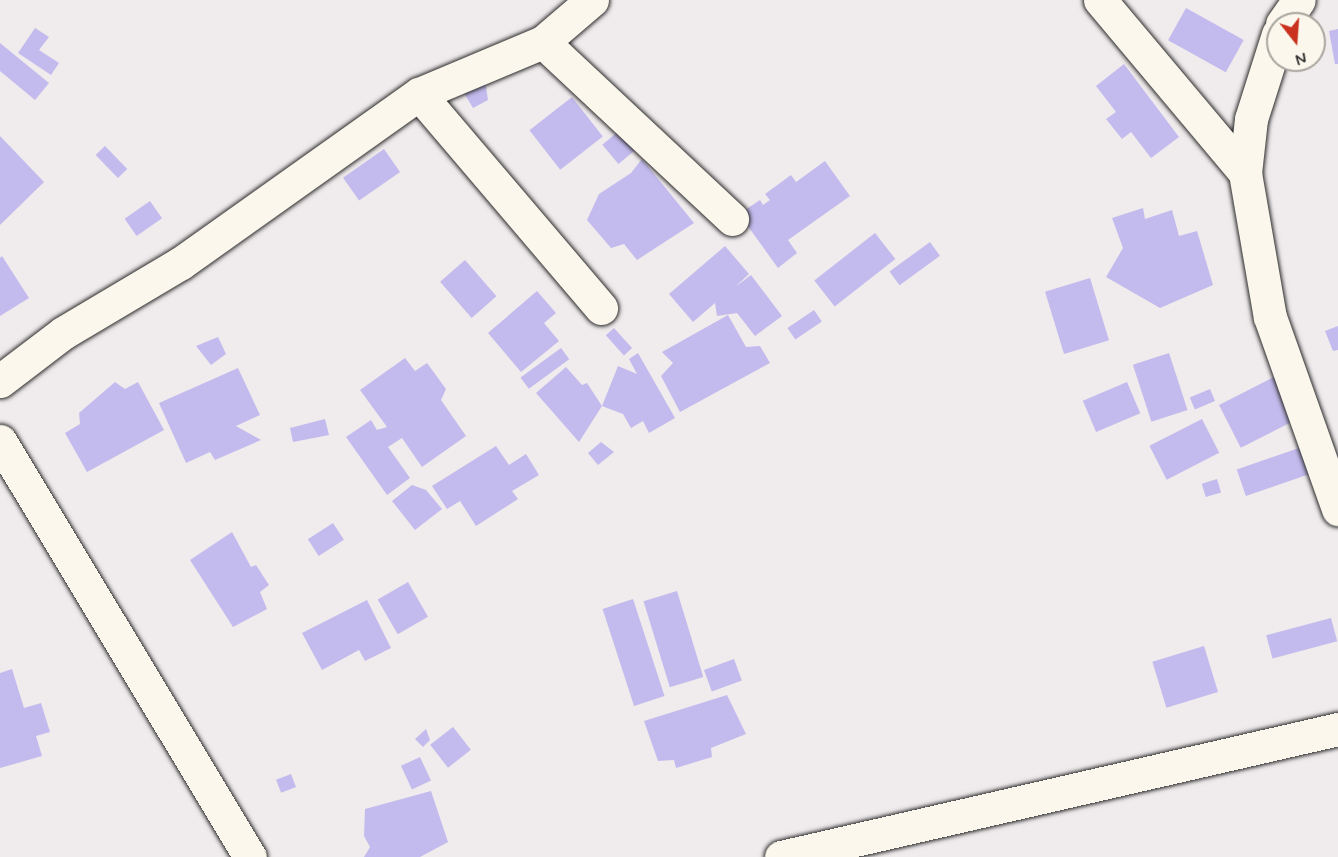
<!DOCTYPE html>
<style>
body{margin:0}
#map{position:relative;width:1338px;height:857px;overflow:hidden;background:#f0ebec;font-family:Mynerve,sans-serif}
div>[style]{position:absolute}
.building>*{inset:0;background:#c3bbed;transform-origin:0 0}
.roads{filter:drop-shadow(0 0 2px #2b2b2b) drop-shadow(0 0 2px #2b2b2b)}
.minor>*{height:33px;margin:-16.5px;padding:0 16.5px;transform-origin:16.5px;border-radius:16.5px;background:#fbf7ec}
span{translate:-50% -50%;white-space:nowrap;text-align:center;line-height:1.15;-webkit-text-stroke:4.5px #fbf7ec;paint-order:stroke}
.north{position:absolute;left:1266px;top:12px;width:60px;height:60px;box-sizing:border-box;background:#fbf7ec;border:2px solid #a8a59f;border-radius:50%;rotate:163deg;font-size:16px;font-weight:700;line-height:24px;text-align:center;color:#2b2b2b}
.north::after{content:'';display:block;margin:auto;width:21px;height:27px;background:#c8321e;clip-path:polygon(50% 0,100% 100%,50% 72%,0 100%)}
</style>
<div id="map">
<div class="building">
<i style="left:1186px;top:8px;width:66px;height:37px;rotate:29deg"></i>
<i style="clip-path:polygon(35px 28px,49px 37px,39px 50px,59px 63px,51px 75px,18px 53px)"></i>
<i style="clip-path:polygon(1338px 29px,1338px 64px,1335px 64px,1329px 31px)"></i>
<i style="clip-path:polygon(0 43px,49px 83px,35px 100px,0 71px)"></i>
<i style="clip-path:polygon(1124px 64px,1179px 137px,1151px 158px,1131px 132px,1122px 139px,1106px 119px,1116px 112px,1096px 86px)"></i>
<i style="clip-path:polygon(485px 80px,488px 100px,473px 108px,464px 93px)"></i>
<i style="left:572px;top:97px;width:50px;height:54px;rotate:52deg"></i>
<i style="left:620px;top:130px;width:25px;height:23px;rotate:50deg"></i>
<i style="clip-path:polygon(0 136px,44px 182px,0 225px)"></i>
<i style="left:105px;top:146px;width:32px;height:13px;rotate:46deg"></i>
<i style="left:384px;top:149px;width:28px;height:50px;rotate:55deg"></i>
<i style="clip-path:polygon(642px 159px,694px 223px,637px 260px,624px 244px,611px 248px,587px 220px,599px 194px,631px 173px)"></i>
<i style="clip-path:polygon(825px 161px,850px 196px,788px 240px,797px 253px,778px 268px,739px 214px,760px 200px,763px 205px,770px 200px,765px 194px,791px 175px,796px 182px)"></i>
<i style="left:150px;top:201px;width:21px;height:31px;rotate:55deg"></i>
<i style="clip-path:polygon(1143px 208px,1145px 219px,1172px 210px,1179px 236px,1197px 231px,1213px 285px,1160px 308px,1106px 277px,1123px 248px,1112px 218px)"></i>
<i style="left:875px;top:233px;width:33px;height:77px;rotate:52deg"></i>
<i style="left:930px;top:242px;width:17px;height:50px;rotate:54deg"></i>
<i style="clip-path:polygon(725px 246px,749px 274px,735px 287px,751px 275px,782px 316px,755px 336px,737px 313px,717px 316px,715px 303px,693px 322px,669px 294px)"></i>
<i style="clip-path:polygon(2px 256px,29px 298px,0 316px,0 258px)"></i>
<i style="left:465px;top:260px;width:48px;height:33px;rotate:49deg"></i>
<i style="left:1090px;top:278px;width:65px;height:47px;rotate:73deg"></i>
<i style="clip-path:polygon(537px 291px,556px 313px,544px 323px,559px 341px,521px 372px,488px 333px)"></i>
<i style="left:814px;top:310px;width:14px;height:32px;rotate:56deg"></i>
<i style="clip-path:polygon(728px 315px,746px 347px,760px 346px,770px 363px,680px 412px,661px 376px,673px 363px,662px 352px)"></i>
<i style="clip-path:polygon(1338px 326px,1338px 350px,1333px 351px,1325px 331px)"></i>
<i style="left:614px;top:328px;width:27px;height:11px;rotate:48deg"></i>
<i style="clip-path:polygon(218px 337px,226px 354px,211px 365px,196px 346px)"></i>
<i style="left:561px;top:348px;width:14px;height:50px;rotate:54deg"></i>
<i style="clip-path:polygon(638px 353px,675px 418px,649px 433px,643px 421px,631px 428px,623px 414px,602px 406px,618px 366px,637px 374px,629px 359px)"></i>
<i style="left:1169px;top:353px;width:60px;height:38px;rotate:72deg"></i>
<i style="clip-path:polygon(405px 358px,415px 371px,427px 363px,446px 389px,441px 400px,466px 436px,422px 467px,402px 438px,388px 447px,410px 478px,387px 495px,346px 437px,371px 420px,377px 430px,387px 427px,360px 390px)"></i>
<i style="clip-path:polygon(566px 367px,582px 385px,587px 383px,602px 406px,579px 442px,536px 393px)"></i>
<i style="clip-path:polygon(238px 368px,260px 415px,236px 426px,261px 440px,215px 460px,210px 452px,186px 463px,159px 403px)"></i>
<i style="left:1276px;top:376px;width:48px;height:64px;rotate:63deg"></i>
<i style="clip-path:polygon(115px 382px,125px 389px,138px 382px,164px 430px,87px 472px,65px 433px,80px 424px,79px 413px)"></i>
<i style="left:1127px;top:382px;width:34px;height:48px;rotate:67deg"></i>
<i style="left:1210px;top:389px;width:13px;height:22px;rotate:67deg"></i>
<i style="clip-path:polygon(325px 419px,329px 435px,293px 442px,290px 428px)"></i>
<i style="left:1202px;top:419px;width:38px;height:59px;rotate:63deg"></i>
<i style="clip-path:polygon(601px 442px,614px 452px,598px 465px,588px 453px)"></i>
<i style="clip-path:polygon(496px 446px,509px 465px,526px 454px,539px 475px,512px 491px,518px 499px,476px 526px,460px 501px,447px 509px,432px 486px)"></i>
<i style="left:1302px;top:447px;width:28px;height:69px;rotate:71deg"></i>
<i style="left:1217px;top:479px;width:14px;height:16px;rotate:73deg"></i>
<i style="clip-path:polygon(412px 485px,426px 490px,442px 509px,415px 530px,392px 501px)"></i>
<i style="left:333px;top:523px;width:20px;height:30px;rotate:57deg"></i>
<i style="clip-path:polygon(232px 532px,251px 567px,256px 565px,269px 585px,260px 592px,267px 609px,233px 627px,190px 560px)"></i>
<i style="left:408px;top:582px;width:40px;height:35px;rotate:60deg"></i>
<i style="left:677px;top:591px;width:90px;height:35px;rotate:73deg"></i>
<i style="left:633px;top:599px;width:102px;height:32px;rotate:72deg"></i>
<i style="clip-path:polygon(367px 600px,391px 648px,365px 661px,359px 650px,322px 670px,302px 633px)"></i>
<i style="left:1331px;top:618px;width:24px;height:67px;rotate:75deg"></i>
<i style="left:1204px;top:646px;width:48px;height:54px;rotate:73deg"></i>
<i style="left:734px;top:659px;width:23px;height:32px;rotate:70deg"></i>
<i style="clip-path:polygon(12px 669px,24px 708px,41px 703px,50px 732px,36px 736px,42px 756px,0 768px,0 673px)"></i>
<i style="clip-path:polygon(727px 695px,746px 734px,711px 748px,712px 757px,676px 768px,674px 760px,658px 761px,644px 721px)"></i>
<i style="left:453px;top:727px;width:29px;height:29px;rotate:52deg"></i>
<i style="clip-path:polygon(426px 729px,430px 740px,423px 747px,415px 739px)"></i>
<i style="left:420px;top:757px;width:26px;height:21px;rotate:65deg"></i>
<i style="left:291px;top:774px;width:14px;height:16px;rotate:69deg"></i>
<i style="clip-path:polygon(431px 791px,448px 842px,420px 857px,364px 857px,370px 847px,364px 836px,365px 809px)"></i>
</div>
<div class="roads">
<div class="minor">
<i style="left:592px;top:0;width:65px;rotate:139.4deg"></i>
<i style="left:543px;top:42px;width:259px;rotate:43.1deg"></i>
<i style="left:1100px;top:0;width:226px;rotate:50deg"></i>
<i style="left:1282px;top:24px;width:29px;rotate:-55deg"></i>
<i style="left:1278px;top:34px;width:89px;rotate:107.6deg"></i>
<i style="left:1251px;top:119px;width:54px;rotate:96.3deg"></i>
<i style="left:1245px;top:173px;width:146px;rotate:80.2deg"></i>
<i style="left:1270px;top:317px;width:204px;rotate:70.5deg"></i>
<i style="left:419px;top:94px;width:281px;rotate:49.6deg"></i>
<i style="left:0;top:381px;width:79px;rotate:-37.3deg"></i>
<i style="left:63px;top:333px;width:137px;rotate:-30.7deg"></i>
<i style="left:181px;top:263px;width:292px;rotate:-35.4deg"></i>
<i style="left:419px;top:94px;width:134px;rotate:-22.8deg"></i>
<i style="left:0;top:441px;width:485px;rotate:59deg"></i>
<i style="left:781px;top:857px;width:572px;rotate:-12.94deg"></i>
</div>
</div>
<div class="north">N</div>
</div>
